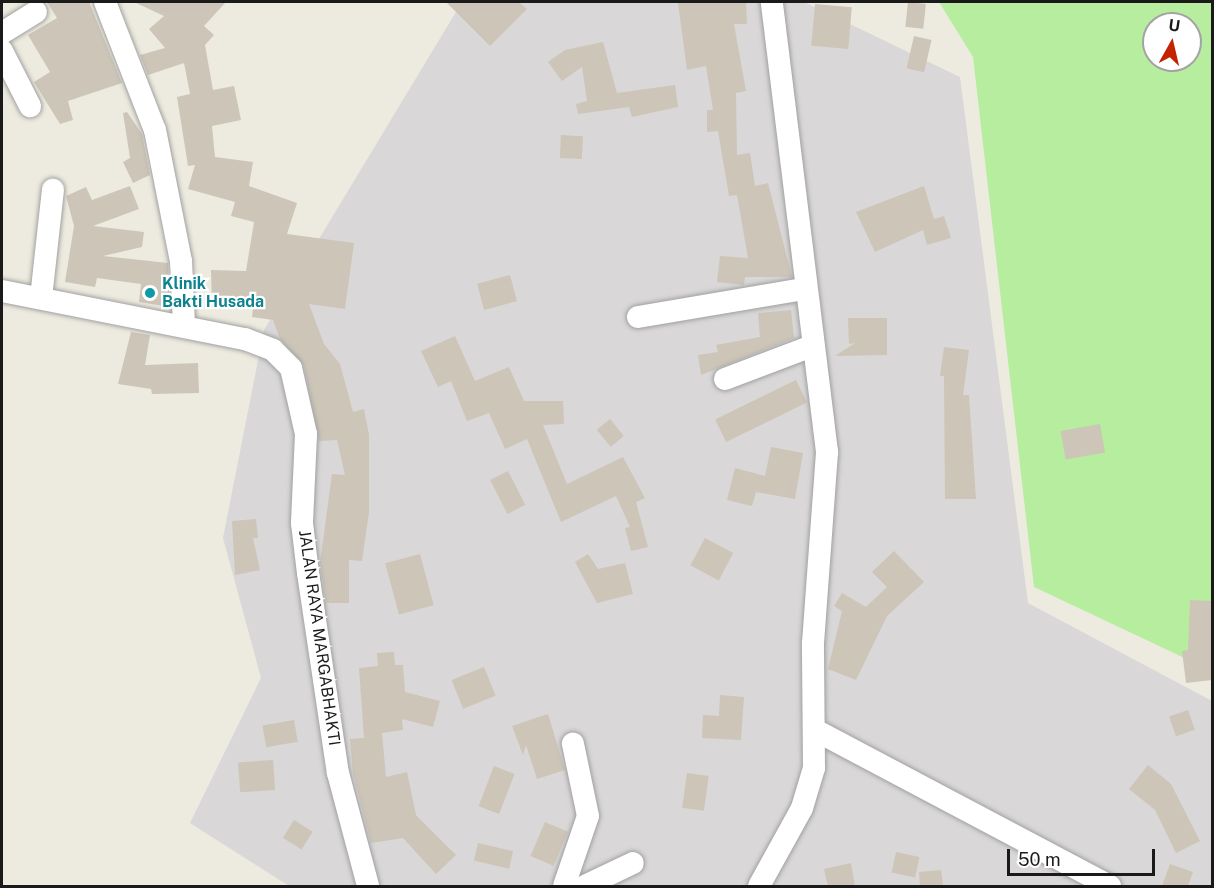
<!DOCTYPE html>
<style>
body{margin:0}
#map{position:relative;width:1214px;height:888px;overflow:hidden;background:#edebdf;font-family:"Public Sans",sans-serif}
div>[style]{position:absolute}
.residential>*{inset:0;background:#d9d7d7}
.grass>*{inset:0;background:#b7ed9f}
.building>*{inset:0;background:#cdc5b8;transform-origin:0 0}
.roads{filter:drop-shadow(0 0 2px #a1a1a1) drop-shadow(0 0 2px #a1a1a1)}
.street>*{height:22px;margin:-11px;padding:0 11px;transform-origin:11px;border-radius:11px;background:#fff}
.dots>*{width:16px;height:16px;translate:-50% -50%;box-sizing:border-box;border:3px solid #fff;border-radius:50%}
span{translate:-50% -50%;white-space:nowrap;text-align:center;line-height:1.15;-webkit-text-stroke:4.5px #fff;paint-order:stroke}
.culture-label{font-size:16px;color:#0d838f;font-weight:700}
.left{translate:0 -50%;text-align:left}
.street-label{font-size:16px;color:#1a1a1a}
.frame{position:absolute;inset:0;border:3px solid #1a1a1a;pointer-events:none}
.north{position:absolute;left:1142px;top:12px;width:60px;height:60px;box-sizing:border-box;background:#fff;border:2px solid #a3a3a3;border-radius:50%;rotate:8deg;font-size:16px;font-weight:700;line-height:24px;text-align:center;color:#1a1a1a}
.north::after{content:'';display:block;margin:auto;width:21px;height:27px;background:#c52300;clip-path:polygon(50% 0,100% 100%,50% 72%,0 100%)}
.scale{position:absolute;left:1007px;top:849px;width:148px;height:27px;box-sizing:border-box;border:3px solid #1a1a1a;border-top:0;padding-left:8px;font-size:18px;line-height:21px;white-space:nowrap;color:#1a1a1a;-webkit-text-stroke:4px #fff;paint-order:stroke}
</style>
<div id="map">
<div class="residential">
<i style="clip-path:polygon(462px 2px,804px 2px,960px 77px,1028px 603px,1212px 701px,1212px 886px,289px 886px,190px 823px,261px 678px,223px 538px,264px 330px)"></i>
</div>
<div class="grass">
<i style="clip-path:polygon(evenodd,939px 2px,1212px 2px,1212px 671px,1034px 587px,973px 57px,939px 2px,1154px 24px,1190px 24px,1190px 60px,1154px 60px,1154px 24px)"></i>
</div>
<div class="building">
<i style="clip-path:polygon(47px 2px,89px 2px,122px 83px,68px 101px,73px 120px,60px 124px,34px 82px,50px 72px,28px 35px,57px 18px)"></i>
<i style="clip-path:polygon(134px 2px,226px 2px,204px 26px,214px 35px,205px 45px,213px 90px,234px 86px,241px 120px,212px 126px,215px 157px,253px 162px,249px 186px,297px 203px,287px 234px,354px 243px,345px 309px,309px 304px,324px 344px,340px 364px,353px 412px,364px 409px,369px 435px,369px 512px,362px 561px,349px 560px,349px 603px,326px 603px,320px 563px,332px 474px,345px 475px,337px 440px,319px 441px,304px 365px,280px 339px,273px 320px,252px 317px,253px 308px,212px 308px,211px 270px,246px 271px,254px 222px,231px 216px,235px 202px,188px 189px,195px 165px,188px 166px,177px 97px,190px 94px,184px 63px,148px 75px,140px 55px,165px 48px,149px 29px,164px 16px)"></i>
<i style="clip-path:polygon(446px 2px,519px 2px,527px 9px,490px 46px)"></i>
<i style="clip-path:polygon(746px 2px,747px 24px,734px 24px,746px 91px,736px 93px,737px 155px,750px 153px,755px 186px,768px 183px,792px 277px,745px 277px,744px 285px,717px 282px,720px 256px,748px 258px,737px 195px,729px 196px,718px 131px,707px 132px,707px 110px,713px 110px,706px 66px,687px 70px,678px 3px)"></i>
<i style="left:908px;top:2px;width:18px;height:25px;rotate:6deg"></i>
<i style="left:815px;top:4px;width:37px;height:42px;rotate:5deg"></i>
<i style="left:914px;top:36px;width:18px;height:33px;rotate:13deg"></i>
<i style="clip-path:polygon(603px 42px,617px 93px,675px 85px,678px 107px,632px 117px,629px 107px,578px 114px,576px 104px,587px 101px,582px 67px,562px 81px,548px 62px,565px 50px)"></i>
<i style="clip-path:polygon(127px 112px,142px 134px,150px 175px,133px 183px,123px 162px,130px 158px,123px 113px)"></i>
<i style="left:561px;top:135px;width:22px;height:23px;rotate:3deg"></i>
<i style="clip-path:polygon(130px 186px,139px 209px,93px 226px,144px 232px,142px 247px,103px 256px,168px 263px,170px 307px,139px 302px,141px 284px,97px 278px,95px 287px,65px 282px,74px 226px,66px 196px,86px 187px,92px 200px)"></i>
<i style="clip-path:polygon(924px 186px,934px 219px,944px 216px,951px 238px,927px 245px,923px 230px,875px 252px,856px 212px)"></i>
<i style="left:510px;top:275px;width:27px;height:34px;rotate:75deg"></i>
<i style="clip-path:polygon(791px 310px,794px 338px,701px 375px,698px 355px,718px 352px,716px 345px,760px 337px,758px 313px)"></i>
<i style="clip-path:polygon(848px 318px,887px 318px,887px 355px,835px 356px,855px 343px,849px 344px)"></i>
<i style="clip-path:polygon(131px 332px,150px 335px,145px 365px,198px 363px,199px 393px,152px 394px,151px 389px,118px 384px)"></i>
<i style="clip-path:polygon(455px 336px,475px 381px,509px 367px,524px 401px,563px 401px,564px 424px,543px 425px,567px 484px,623px 457px,645px 498px,636px 502px,648px 547px,631px 551px,625px 528px,630px 527px,616px 496px,561px 522px,527px 439px,505px 449px,489px 413px,467px 421px,451px 381px,438px 387px,421px 351px)"></i>
<i style="clip-path:polygon(944px 347px,969px 350px,963px 395px,969px 395px,976px 499px,945px 499px,944px 376px,940px 376px)"></i>
<i style="left:796px;top:380px;width:25px;height:90px;rotate:64deg"></i>
<i style="left:610px;top:419px;width:22px;height:17px;rotate:51deg"></i>
<i style="left:1100px;top:424px;width:29px;height:40px;rotate:80deg"></i>
<i style="clip-path:polygon(771px 447px,803px 453px,795px 499px,756px 492px,752px 506px,727px 500px,735px 468px,765px 476px)"></i>
<i style="left:508px;top:471px;width:38px;height:20px;rotate:63deg"></i>
<i style="clip-path:polygon(256px 519px,258px 538px,253px 538px,260px 570px,235px 575px,232px 521px)"></i>
<i style="left:705px;top:538px;width:32px;height:31px;rotate:28deg"></i>
<i style="clip-path:polygon(894px 551px,924px 582px,887px 616px,856px 680px,828px 669px,842px 611px,834px 606px,842px 593px,866px 607px,887px 587px,872px 572px)"></i>
<i style="left:420px;top:554px;width:53px;height:36px;rotate:75deg"></i>
<i style="clip-path:polygon(588px 554px,598px 569px,625px 563px,633px 594px,597px 603px,575px 562px)"></i>
<i style="clip-path:polygon(1190px 600px,1212px 601px,1212px 680px,1186px 683px,1182px 651px,1188px 650px)"></i>
<i style="clip-path:polygon(394px 652px,395px 665px,403px 665px,405px 692px,440px 701px,433px 727px,402px 719px,403px 730px,382px 733px,386px 777px,407px 772px,416px 815px,456px 855px,436px 874px,403px 838px,371px 843px,353px 773px,350px 739px,364px 738px,359px 668px,378px 666px,377px 653px)"></i>
<i style="left:484px;top:667px;width:31px;height:35px;rotate:68deg"></i>
<i style="clip-path:polygon(720px 695px,744px 697px,741px 740px,702px 738px,703px 715px,719px 716px)"></i>
<i style="left:1188px;top:710px;width:21px;height:20px;rotate:71deg"></i>
<i style="clip-path:polygon(548px 714px,565px 770px,537px 779px,526px 745px,523px 755px,512px 726px)"></i>
<i style="left:294px;top:720px;width:22px;height:32px;rotate:80deg"></i>
<i style="left:273px;top:760px;width:30px;height:35px;rotate:86deg"></i>
<i style="clip-path:polygon(1148px 765px,1171px 784px,1200px 841px,1176px 853px,1155px 810px,1129px 789px)"></i>
<i style="left:494px;top:766px;width:22px;height:43px;rotate:21deg"></i>
<i style="left:687px;top:773px;width:22px;height:35px;rotate:8deg"></i>
<i style="left:294px;top:820px;width:22px;height:21px;rotate:32deg"></i>
<i style="left:545px;top:822px;width:25px;height:37px;rotate:23deg"></i>
<i style="left:478px;top:843px;width:36px;height:18px;rotate:13deg"></i>
<i style="left:896px;top:852px;width:24px;height:21px;rotate:12deg"></i>
<i style="clip-path:polygon(851px 863px,855px 886px,828px 886px,824px 869px)"></i>
<i style="clip-path:polygon(1170px 864px,1193px 872px,1188px 886px,1162px 886px)"></i>
<i style="clip-path:polygon(941px 870px,943px 886px,920px 886px,919px 872px)"></i>
</div>
<div class="roads">
<div class="street">
<i style="left:105px;top:2px;width:137px;rotate:68.7deg"></i>
<i style="left:155px;top:130px;width:134px;rotate:78.8deg"></i>
<i style="left:181px;top:261px;width:64px;rotate:87.3deg"></i>
<i style="left:2px;top:33px;width:40px;rotate:-32deg"></i>
<i style="left:2px;top:51px;width:62px;rotate:63deg"></i>
<i style="left:2px;top:291px;width:248px;rotate:11.2deg"></i>
<i style="left:245px;top:339px;width:30px;rotate:21deg"></i>
<i style="left:273px;top:350px;width:25px;rotate:45deg"></i>
<i style="left:291px;top:368px;width:68px;rotate:77.2deg"></i>
<i style="left:306px;top:434px;width:89px;rotate:92.6deg"></i>
<i style="left:302px;top:523px;width:50px;rotate:83.2deg"></i>
<i style="left:308px;top:573px;width:202px;rotate:81.5deg"></i>
<i style="left:338px;top:773px;width:117px;rotate:75.1deg"></i>
<i style="left:41px;top:298px;width:109px;rotate:-83.7deg"></i>
<i style="left:638px;top:317px;width:167px;rotate:-9.6deg"></i>
<i style="left:725px;top:379px;width:93px;rotate:-20.8deg"></i>
<i style="left:815px;top:730px;width:334px;rotate:27.9deg"></i>
<i style="left:564px;top:886px;width:74px;rotate:-71.1deg"></i>
<i style="left:588px;top:816px;width:74px;rotate:-101.8deg"></i>
<i style="left:585px;top:886px;width:53px;rotate:-25.6deg"></i>
<i style="left:759px;top:886px;width:89px;rotate:-61.1deg"></i>
<i style="left:802px;top:808px;width:42px;rotate:-73.3deg"></i>
<i style="left:814px;top:768px;width:125px;rotate:-90.5deg"></i>
<i style="left:813px;top:643px;width:192px;rotate:-85.8deg"></i>
<i style="left:827px;top:452px;width:453px;rotate:-97deg"></i>
</div>
</div>
<div class="dots">
<i style="left:150px;top:293px;background:#0f9aa8"></i>
</div>
<div class="culture-label">
<span class="left" style="left:162px;top:293px">Klinik<br>Bakti Husada</span>
</div>
<div class="street-label">
<span style="left:319px;top:638px;rotate:82deg">JALAN RAYA MARGABHAKTI</span>
</div>
<div class="frame"></div>
<div class="north">U</div>
<div class="scale">50 m</div>
</div>
